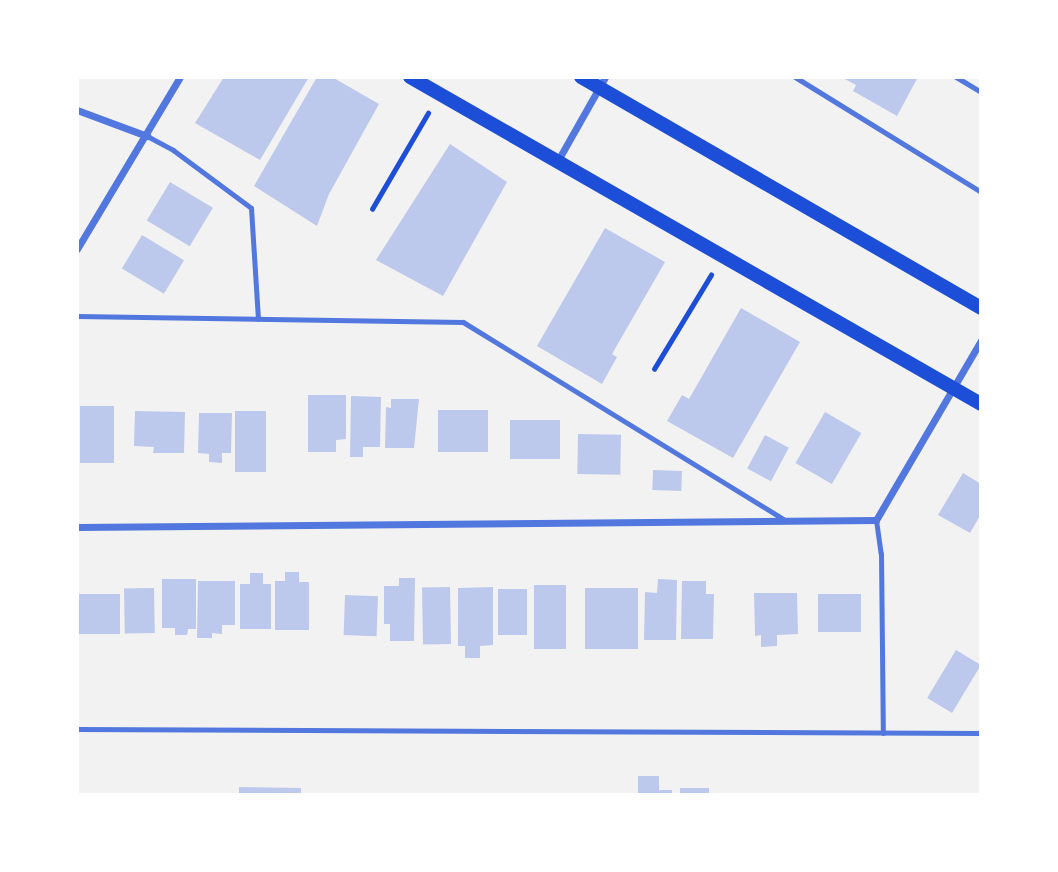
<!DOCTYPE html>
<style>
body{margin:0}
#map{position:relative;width:1058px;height:872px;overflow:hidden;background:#f2f2f2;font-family:"Public Sans",sans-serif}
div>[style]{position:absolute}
.building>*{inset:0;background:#bdc9ec;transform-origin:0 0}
.path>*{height:4.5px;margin:-2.25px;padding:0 2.25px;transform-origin:2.25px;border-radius:2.25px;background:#1d4ed8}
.service>*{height:5px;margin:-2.5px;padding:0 2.5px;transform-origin:2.5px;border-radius:2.5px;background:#5277de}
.minor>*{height:7px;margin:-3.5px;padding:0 3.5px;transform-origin:3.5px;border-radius:3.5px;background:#5277de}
.secondary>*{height:14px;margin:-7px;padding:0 7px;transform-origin:7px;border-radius:7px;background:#1d4ed8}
span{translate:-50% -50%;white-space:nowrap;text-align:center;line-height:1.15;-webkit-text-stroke:7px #fff;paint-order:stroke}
.frame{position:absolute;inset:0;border:79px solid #fff;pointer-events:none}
</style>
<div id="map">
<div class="building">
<i style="clip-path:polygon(224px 77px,309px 77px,260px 160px,195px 123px)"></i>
<i style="clip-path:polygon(317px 77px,332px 77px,379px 104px,329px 194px,317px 226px,254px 186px)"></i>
<i style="clip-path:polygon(841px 77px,918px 77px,897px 116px,853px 91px,856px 85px)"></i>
<i style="clip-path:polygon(450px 144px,507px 182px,443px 296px,376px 260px)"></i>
<i style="left:170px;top:182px;width:50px;height:45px;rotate:31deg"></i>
<i style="clip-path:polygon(605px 228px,665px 262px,612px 354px,617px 357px,602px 384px,537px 346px)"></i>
<i style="left:142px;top:235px;width:49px;height:39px;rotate:31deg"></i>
<i style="clip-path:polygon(741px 308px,800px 342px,733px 458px,667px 421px,682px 395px,689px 399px)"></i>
<i style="clip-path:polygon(308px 395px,346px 395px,346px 439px,336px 440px,336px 452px,308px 452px)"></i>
<i style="clip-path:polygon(351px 396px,381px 397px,380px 447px,363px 447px,363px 457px,350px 457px)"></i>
<i style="clip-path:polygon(391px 399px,419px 399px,414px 448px,385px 448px,386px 407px,391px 408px)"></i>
<i style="left:80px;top:406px;width:34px;height:57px"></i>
<i style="left:488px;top:410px;width:42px;height:50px;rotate:90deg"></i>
<i style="clip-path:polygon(135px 411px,185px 412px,184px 453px,153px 453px,154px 447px,134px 446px)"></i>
<i style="left:235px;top:411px;width:31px;height:61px"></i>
<i style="left:825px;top:412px;width:42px;height:59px;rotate:30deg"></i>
<i style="clip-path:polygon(199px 413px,232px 413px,231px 453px,222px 453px,222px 463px,209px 462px,209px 454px,198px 453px)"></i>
<i style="left:510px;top:420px;width:50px;height:39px"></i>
<i style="left:578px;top:434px;width:43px;height:40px;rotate:1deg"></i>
<i style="left:765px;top:435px;width:27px;height:38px;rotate:28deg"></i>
<i style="left:653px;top:470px;width:29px;height:20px;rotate:2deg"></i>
<i style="clip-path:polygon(963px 473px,981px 484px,981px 514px,970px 533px,938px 515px)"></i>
<i style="clip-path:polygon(285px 572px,299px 572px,299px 582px,309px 582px,309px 630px,275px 630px,275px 581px,285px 581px)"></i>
<i style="clip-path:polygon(250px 573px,263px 573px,263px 584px,271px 584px,271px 629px,240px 629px,240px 584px,250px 584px)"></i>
<i style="clip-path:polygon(399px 578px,415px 578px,414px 641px,390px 641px,390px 624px,384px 624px,384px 586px,399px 586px)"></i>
<i style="clip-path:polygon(162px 579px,196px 579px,196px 629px,188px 629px,187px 635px,175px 635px,175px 628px,162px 628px)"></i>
<i style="clip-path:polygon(658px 579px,677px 580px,676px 640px,644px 640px,645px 592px,657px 593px)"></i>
<i style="clip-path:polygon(198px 581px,235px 581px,235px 625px,222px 625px,222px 634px,212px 633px,212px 638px,197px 638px)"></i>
<i style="clip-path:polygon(682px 581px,706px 581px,706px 594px,714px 594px,713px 639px,681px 639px)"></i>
<i style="left:534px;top:585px;width:32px;height:64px"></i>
<i style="left:450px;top:587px;width:57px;height:28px;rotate:89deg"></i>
<i style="clip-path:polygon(493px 587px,493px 645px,480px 646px,480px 658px,465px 658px,465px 646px,458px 646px,458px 588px)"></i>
<i style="left:154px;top:588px;width:45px;height:30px;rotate:89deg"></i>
<i style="left:585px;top:588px;width:53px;height:61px"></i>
<i style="left:498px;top:589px;width:29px;height:46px"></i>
<i style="clip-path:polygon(754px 593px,797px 593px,798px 634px,777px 635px,777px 646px,761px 647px,761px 635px,755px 636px)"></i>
<i style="left:77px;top:594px;width:43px;height:40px"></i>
<i style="left:818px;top:594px;width:43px;height:38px"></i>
<i style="left:345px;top:595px;width:33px;height:40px;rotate:2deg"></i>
<i style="left:956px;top:650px;width:29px;height:56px;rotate:31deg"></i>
<i style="clip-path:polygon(638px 776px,659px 776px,659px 790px,672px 790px,672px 795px,638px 795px)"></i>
<i style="left:239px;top:787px;width:62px;height:8px;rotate:1deg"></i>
<i style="left:680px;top:788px;width:29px;height:7px"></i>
</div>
<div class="path">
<i style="left:372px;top:209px;width:111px;rotate:-59.7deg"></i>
<i style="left:654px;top:369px;width:110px;rotate:-58.8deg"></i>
</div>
<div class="service">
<i style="left:795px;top:77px;width:219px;rotate:31.7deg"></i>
<i style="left:956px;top:77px;width:29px;rotate:31deg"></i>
<i style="left:147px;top:136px;width:30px;rotate:28deg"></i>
<i style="left:173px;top:150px;width:97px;rotate:36.6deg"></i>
<i style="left:251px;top:208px;width:111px;rotate:86.4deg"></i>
<i style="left:77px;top:316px;width:386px;rotate:0.9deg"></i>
<i style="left:463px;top:322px;width:379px;rotate:31.6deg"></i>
<i style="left:876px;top:520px;width:34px;rotate:82deg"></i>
<i style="left:881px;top:554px;width:179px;rotate:89.4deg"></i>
<i style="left:77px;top:729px;width:904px;rotate:0.25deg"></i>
</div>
<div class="minor">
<i style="left:77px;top:110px;width:75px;rotate:20.4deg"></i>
<i style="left:557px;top:162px;width:98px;rotate:-60.5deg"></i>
<i style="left:77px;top:249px;width:200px;rotate:-59.1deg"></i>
<i style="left:77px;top:527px;width:799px;rotate:-0.5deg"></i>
<i style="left:876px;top:520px;width:208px;rotate:-59.7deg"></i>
</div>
<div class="secondary">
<i style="left:410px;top:77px;width:658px;rotate:29.8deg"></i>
<i style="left:581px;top:77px;width:462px;rotate:30deg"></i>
</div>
<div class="frame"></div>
</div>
